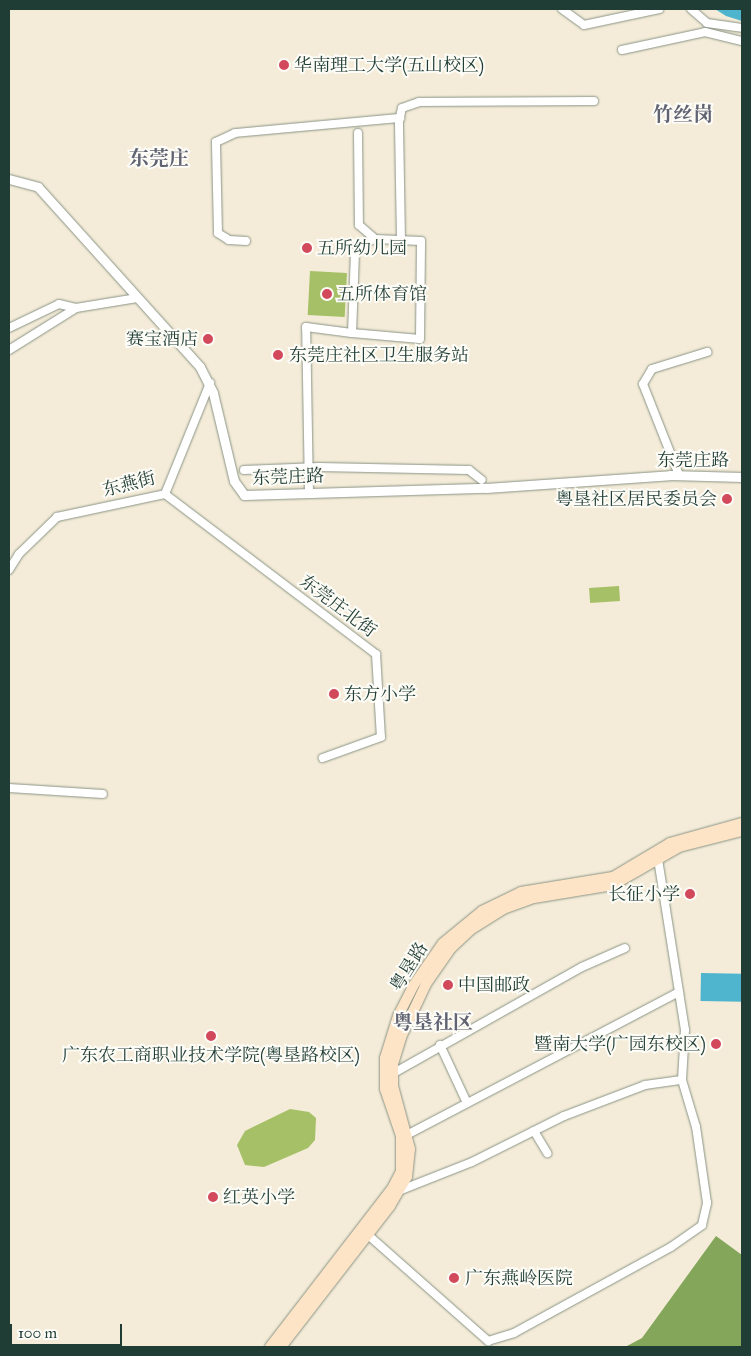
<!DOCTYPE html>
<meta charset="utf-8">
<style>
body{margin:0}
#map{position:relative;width:751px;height:1356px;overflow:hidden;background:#f4ecd8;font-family:"IM FELL Great Primer","Noto Serif SC",serif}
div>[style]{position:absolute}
.green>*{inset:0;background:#a5c066;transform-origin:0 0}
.forest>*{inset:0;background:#84a65b}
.water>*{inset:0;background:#4fb4cd;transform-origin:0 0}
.roads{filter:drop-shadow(0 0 1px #8a9486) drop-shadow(0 0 1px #8a9486)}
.minor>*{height:8px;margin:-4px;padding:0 4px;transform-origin:4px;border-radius:4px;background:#fff}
.tertiary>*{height:9px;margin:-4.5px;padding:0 4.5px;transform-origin:4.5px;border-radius:4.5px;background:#fff}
.secondary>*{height:10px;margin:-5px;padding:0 5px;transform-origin:5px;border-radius:5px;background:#fee4c6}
.dots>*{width:14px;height:14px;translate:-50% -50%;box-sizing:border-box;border:2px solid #fdfcf7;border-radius:50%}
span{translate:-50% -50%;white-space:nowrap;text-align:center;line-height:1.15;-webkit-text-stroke:4px #fdfcf7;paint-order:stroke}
.poi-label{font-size:18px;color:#1f3d34}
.left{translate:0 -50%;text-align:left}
.right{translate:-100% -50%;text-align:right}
.street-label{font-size:18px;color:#1f3d34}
.quarter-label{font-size:20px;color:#606372;font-weight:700}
.frame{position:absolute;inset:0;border:10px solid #1f3d34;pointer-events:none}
.scale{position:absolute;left:10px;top:1324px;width:112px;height:22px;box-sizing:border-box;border:2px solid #1f3d34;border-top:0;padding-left:6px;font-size:15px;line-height:18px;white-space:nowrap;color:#1f3d34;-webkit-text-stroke:4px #fdfcf7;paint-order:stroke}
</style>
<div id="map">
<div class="green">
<i style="left:310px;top:271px;width:37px;height:44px;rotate:3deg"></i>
<i style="left:619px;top:586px;width:15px;height:30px;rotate:86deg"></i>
<i style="clip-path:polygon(290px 1109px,309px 1112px,316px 1118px,315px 1140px,308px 1148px,264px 1167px,245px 1165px,237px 1145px,245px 1131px)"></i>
</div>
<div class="forest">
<i style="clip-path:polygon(716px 1236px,742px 1255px,742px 1347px,625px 1347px,642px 1338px)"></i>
</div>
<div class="water">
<i style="clip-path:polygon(715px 9px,742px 9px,742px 21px,726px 16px)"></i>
<i style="left:701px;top:973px;width:41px;height:28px;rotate:1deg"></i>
</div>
<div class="roads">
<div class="minor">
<i style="left:562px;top:9px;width:27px;rotate:36deg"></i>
<i style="left:584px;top:25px;width:77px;rotate:-12deg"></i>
<i style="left:691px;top:9px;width:21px;rotate:41deg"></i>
<i style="left:707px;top:23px;width:35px;rotate:8deg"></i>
<i style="left:622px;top:50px;width:85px;rotate:-12.2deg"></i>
<i style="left:705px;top:32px;width:38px;rotate:14deg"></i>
<i style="left:358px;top:133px;width:92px;rotate:89.4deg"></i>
<i style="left:359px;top:225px;width:21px;rotate:41deg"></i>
<i style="left:401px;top:240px;width:119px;rotate:-91deg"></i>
<i style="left:399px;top:121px;width:13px;rotate:-77deg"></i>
<i style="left:402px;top:108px;width:18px;rotate:-19deg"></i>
<i style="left:419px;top:102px;width:175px;rotate:-0.3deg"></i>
<i style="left:246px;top:241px;width:17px;rotate:-177deg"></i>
<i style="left:229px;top:240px;width:13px;rotate:-148deg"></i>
<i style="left:218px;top:233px;width:91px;rotate:-91.3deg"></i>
<i style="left:216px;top:142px;width:21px;rotate:-25deg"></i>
<i style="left:235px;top:133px;width:166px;rotate:-5.2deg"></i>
<i style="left:9px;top:328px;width:55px;rotate:-25.6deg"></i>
<i style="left:59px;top:304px;width:17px;rotate:13deg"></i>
<i style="left:76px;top:308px;width:62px;rotate:-9.3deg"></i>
<i style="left:9px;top:350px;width:79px;rotate:-32.1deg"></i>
<i style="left:244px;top:470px;width:75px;rotate:-2.3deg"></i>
<i style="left:319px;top:467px;width:150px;rotate:1.1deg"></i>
<i style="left:469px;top:470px;width:16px;rotate:38deg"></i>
<i style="left:679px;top:475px;width:98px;rotate:-111.6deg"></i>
<i style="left:643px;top:384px;width:17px;rotate:-59deg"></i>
<i style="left:652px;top:369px;width:58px;rotate:-17.2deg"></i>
<i style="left:309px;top:492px;width:165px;rotate:-91deg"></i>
<i style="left:306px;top:327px;width:46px;rotate:7.4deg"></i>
<i style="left:352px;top:333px;width:68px;rotate:5deg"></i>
<i style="left:420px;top:339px;width:98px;rotate:-89.4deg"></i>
<i style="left:421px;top:241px;width:46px;rotate:-177.5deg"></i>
<i style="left:375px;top:239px;width:12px;rotate:160deg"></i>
<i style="left:364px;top:243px;width:13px;rotate:135deg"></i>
<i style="left:355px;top:252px;width:81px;rotate:92.1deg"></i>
<i style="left:165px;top:494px;width:265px;rotate:37.2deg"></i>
<i style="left:376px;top:654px;width:83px;rotate:86.6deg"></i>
<i style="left:381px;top:737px;width:62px;rotate:160.1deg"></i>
<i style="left:9px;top:570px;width:19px;rotate:-58deg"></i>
<i style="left:19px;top:554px;width:53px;rotate:-44.2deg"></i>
<i style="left:57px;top:517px;width:110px;rotate:-12deg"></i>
<i style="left:165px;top:494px;width:120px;rotate:-67.9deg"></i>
<i style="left:9px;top:788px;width:94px;rotate:3.7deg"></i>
<i style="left:658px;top:859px;width:135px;rotate:81deg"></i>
<i style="left:440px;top:1045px;width:64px;rotate:65deg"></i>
<i style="left:392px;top:1074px;width:218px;rotate:-29.4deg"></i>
<i style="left:582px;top:967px;width:47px;rotate:-23.8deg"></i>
<i style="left:534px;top:1131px;width:26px;rotate:59deg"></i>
<i style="left:401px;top:1190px;width:76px;rotate:-21.5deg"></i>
<i style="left:472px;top:1162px;width:103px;rotate:-26.6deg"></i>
<i style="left:564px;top:1116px;width:87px;rotate:-20.9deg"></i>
<i style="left:645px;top:1085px;width:37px;rotate:-8deg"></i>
<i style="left:682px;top:1080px;width:50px;rotate:-86.6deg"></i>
<i style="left:685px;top:1030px;width:38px;rotate:-99deg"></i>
<i style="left:679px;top:992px;width:306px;rotate:152.3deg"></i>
<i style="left:367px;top:1234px;width:162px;rotate:41.5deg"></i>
<i style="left:488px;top:1341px;width:27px;rotate:-17deg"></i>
<i style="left:514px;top:1333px;width:179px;rotate:-28.7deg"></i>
<i style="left:671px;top:1247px;width:38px;rotate:-35deg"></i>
<i style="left:702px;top:1225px;width:23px;rotate:-77deg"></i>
<i style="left:707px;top:1203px;width:77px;rotate:-98.2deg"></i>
<i style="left:696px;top:1127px;width:49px;rotate:-106.6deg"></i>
</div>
<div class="tertiary">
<i style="left:9px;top:179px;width:30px;rotate:15deg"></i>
<i style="left:38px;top:187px;width:242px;rotate:48deg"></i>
<i style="left:200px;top:367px;width:29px;rotate:63deg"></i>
<i style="left:213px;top:393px;width:90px;rotate:76.6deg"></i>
<i style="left:234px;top:481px;width:17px;rotate:54deg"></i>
<i style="left:244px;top:495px;width:242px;rotate:-1.7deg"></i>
<i style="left:486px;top:488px;width:184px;rotate:-4deg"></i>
<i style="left:670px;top:475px;width:72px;rotate:1.6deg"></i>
</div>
<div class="secondary">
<i style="left:270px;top:1347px;width:202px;rotate:-52.4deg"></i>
<i style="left:393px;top:1187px;width:18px;rotate:-63deg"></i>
<i style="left:401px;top:1171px;width:35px;rotate:-90deg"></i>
<i style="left:401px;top:1136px;width:50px;rotate:-108.8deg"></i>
<i style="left:385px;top:1089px;width:31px;rotate:-90deg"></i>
<i style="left:385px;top:1058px;width:44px;rotate:-72.8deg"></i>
<i style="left:398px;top:1016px;width:34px;rotate:-63deg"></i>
<i style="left:413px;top:986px;width:52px;rotate:-55.1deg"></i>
<i style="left:443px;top:943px;width:50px;rotate:-39.4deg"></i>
<i style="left:482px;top:911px;width:43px;rotate:-26deg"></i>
<i style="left:521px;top:892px;width:93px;rotate:-9.3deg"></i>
<i style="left:613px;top:877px;width:66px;rotate:-30.8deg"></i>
<i style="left:670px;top:843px;width:75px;rotate:-15.5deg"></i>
<i style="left:281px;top:1347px;width:178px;rotate:-52.3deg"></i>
<i style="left:390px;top:1206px;width:34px;rotate:-60deg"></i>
<i style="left:407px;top:1177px;width:28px;rotate:-84deg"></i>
<i style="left:410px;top:1149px;width:65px;rotate:-105.1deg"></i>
<i style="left:393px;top:1086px;width:22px;rotate:-90deg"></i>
<i style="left:393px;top:1064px;width:28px;rotate:-73deg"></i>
<i style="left:401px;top:1037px;width:59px;rotate:-64.7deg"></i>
<i style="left:426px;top:984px;width:44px;rotate:-55.2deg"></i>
<i style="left:451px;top:948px;width:26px;rotate:-43deg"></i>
<i style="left:470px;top:930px;width:39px;rotate:-32deg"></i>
<i style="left:503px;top:909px;width:33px;rotate:-20deg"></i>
<i style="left:534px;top:898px;width:80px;rotate:-9.3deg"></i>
<i style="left:613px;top:885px;width:76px;rotate:-29.9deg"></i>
<i style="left:679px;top:847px;width:65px;rotate:-14.3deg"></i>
</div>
</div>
<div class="dots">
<i style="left:284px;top:65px;background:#d1495b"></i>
<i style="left:307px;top:248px;background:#d1495b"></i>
<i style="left:327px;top:294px;background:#d1495b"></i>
<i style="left:208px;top:339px;background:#d1495b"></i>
<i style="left:278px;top:355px;background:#d1495b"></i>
<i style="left:727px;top:499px;background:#d1495b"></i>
<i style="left:334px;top:694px;background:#d1495b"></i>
<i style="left:690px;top:894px;background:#d1495b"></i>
<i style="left:448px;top:985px;background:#d1495b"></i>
<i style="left:211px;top:1036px;background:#d1495b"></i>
<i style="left:716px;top:1044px;background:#d1495b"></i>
<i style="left:213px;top:1197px;background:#d1495b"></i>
<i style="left:454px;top:1278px;background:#d1495b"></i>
</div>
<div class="poi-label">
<span class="left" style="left:294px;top:65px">华南理工大学(五山校区)</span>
<span class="left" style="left:317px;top:248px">五所幼儿园</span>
<span class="left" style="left:337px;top:294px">五所体育馆</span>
<span class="right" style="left:198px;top:339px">赛宝酒店</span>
<span class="left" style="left:289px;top:355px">东莞庄社区卫生服务站</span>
<span class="right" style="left:717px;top:499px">粤垦社区居民委员会</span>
<span class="left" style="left:344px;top:694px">东方小学</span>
<span class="right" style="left:680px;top:894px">长征小学</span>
<span class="left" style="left:458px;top:985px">中国邮政</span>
<span class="right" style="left:706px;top:1044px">暨南大学(广园东校区)</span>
<span style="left:211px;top:1055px">广东农工商职业技术学院(粤垦路校区)</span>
<span class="left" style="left:223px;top:1197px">红英小学</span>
<span class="left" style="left:465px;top:1278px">广东燕岭医院</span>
</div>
<div class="street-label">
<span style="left:693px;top:460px">东莞庄路</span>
<span style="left:288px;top:477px;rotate:-2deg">东莞庄路</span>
<span style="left:129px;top:484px;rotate:-14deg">东燕街</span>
<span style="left:338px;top:606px;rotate:37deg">东莞庄北街</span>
<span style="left:409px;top:967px;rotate:-58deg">粤垦路</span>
</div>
<div class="quarter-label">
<span style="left:683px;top:114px">竹丝岗</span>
<span style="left:159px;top:158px">东莞庄</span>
<span style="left:433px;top:1022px">粤垦社区</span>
</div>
<div class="frame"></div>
<div class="scale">100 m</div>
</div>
